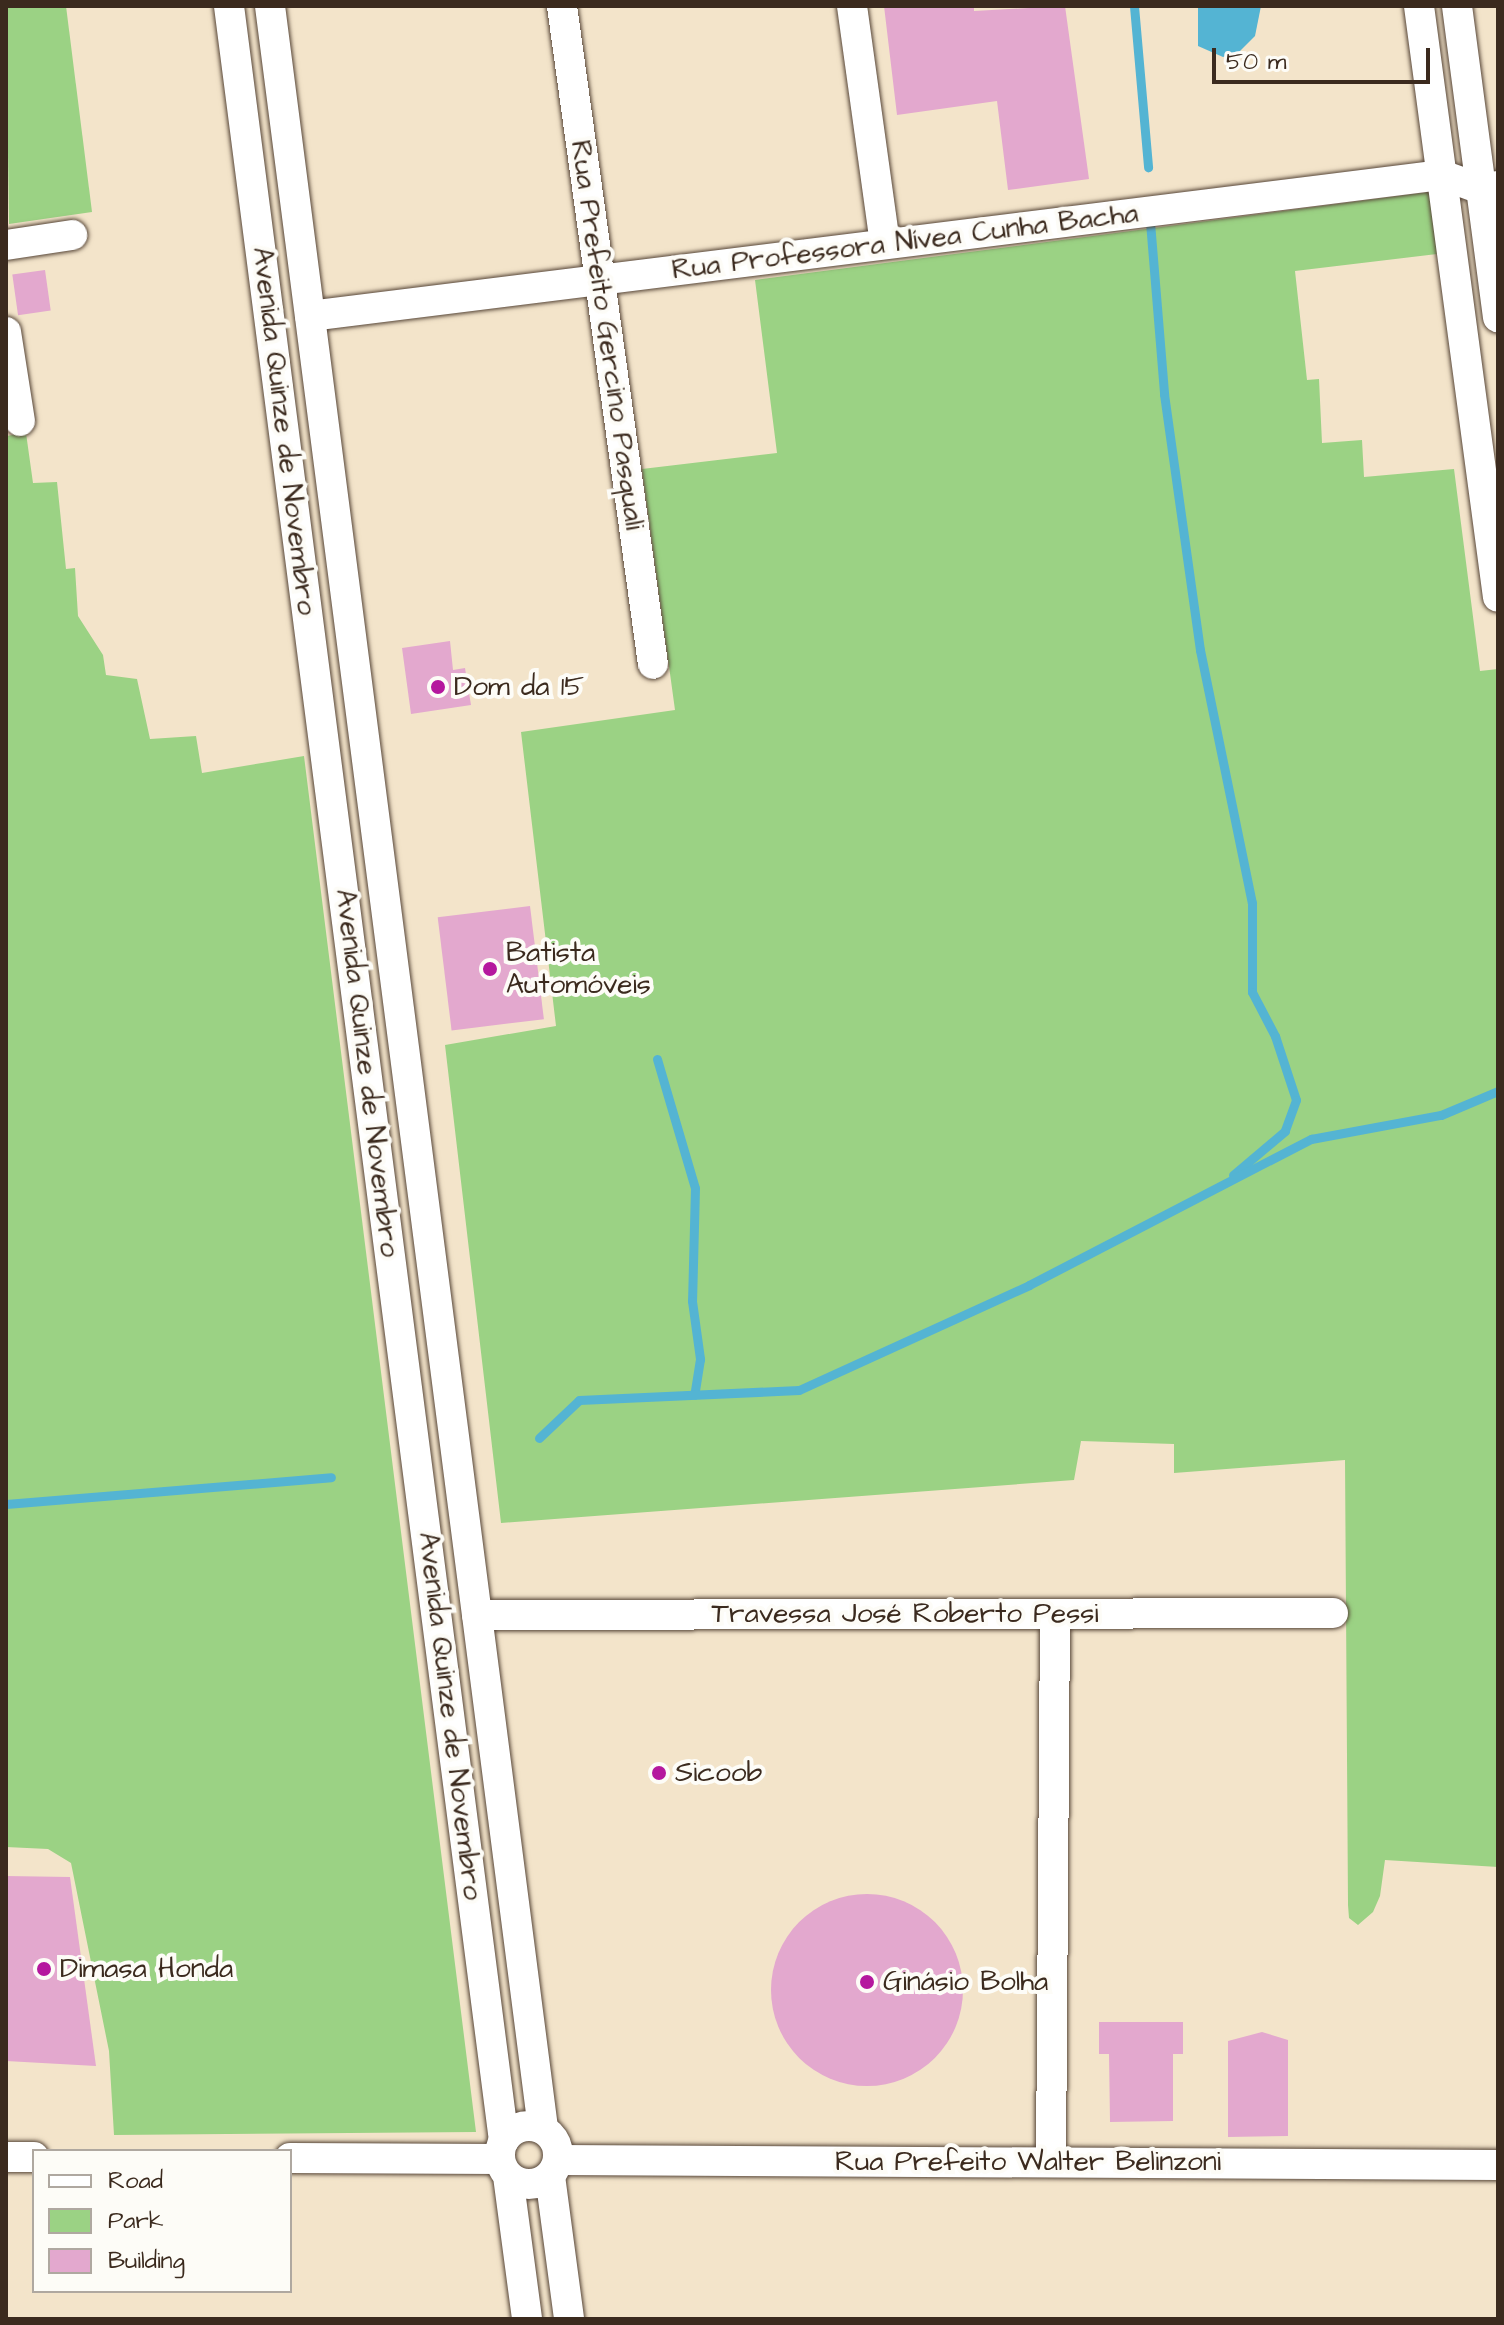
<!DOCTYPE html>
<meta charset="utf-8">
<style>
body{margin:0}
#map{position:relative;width:1504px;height:2325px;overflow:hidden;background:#f3e4ca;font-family:"Architects Daughter",sans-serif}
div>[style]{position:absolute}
.green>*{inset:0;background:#9bd284}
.water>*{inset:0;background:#54b4d3}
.stream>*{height:9px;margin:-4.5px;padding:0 4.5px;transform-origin:4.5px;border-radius:4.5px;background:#54b4d3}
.building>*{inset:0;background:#e3a8ce;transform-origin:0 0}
.round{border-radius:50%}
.roads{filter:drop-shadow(0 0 2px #574638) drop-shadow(0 0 2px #574638)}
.minor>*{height:30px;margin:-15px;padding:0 15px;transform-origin:15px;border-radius:15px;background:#fff}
.minor>.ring{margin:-15px;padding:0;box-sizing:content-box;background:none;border:30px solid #fff;border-radius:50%}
.dots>*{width:22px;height:22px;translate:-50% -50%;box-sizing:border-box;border:4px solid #fdfcf7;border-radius:50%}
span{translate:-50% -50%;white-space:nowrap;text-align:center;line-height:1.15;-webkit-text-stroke:8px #fdfcf7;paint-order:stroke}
.street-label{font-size:28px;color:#3b2a1e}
.poi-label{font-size:28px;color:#3b2a1e}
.left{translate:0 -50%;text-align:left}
.frame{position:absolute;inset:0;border:8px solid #3b2a1e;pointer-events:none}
.legend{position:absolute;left:32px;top:2149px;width:260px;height:144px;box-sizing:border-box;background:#fdfcf7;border:2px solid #afa8a0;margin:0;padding:10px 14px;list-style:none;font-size:24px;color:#3b2a1e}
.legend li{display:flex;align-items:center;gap:16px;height:40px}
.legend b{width:40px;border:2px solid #afa8a0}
.scale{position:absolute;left:1212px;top:48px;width:218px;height:36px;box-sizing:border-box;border:4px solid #3b2a1e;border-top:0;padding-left:10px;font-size:24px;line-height:28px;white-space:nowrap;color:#3b2a1e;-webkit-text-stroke:6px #fdfcf7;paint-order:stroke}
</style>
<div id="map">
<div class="green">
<i style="clip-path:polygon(6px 6px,66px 6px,92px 212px,9px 224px)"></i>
<i style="clip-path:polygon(1429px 192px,1437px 254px,1295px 271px,1307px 380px,1319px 379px,1322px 443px,1362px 440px,1364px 477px,1454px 469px,1480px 671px,1498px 669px,1498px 1867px,1385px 1860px,1380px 1896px,1373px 1912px,1358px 1925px,1349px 1918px,1348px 1905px,1345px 1460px,1174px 1473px,1174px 1444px,1081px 1441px,1074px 1480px,501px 1523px,445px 1045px,556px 1026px,521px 732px,675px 710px,642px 469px,777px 453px,755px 280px)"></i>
<i style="clip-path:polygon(26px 433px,33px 483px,57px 482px,66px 569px,75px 568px,78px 616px,103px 655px,106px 675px,137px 679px,150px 739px,196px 736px,202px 773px,304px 756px,476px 2132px,114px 2135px,109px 2051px,71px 1863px,48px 1849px,6px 1847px,6px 436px)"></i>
</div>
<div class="water">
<i style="clip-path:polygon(1261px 6px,1255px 36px,1239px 52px,1223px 57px,1198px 46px,1198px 6px)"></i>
</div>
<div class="stream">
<i style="left:1134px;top:6px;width:162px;rotate:85deg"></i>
<i style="left:1150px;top:222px;width:173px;rotate:85.3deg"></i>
<i style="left:1164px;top:394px;width:259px;rotate:82deg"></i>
<i style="left:1200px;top:650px;width:258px;rotate:78.4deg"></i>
<i style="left:1252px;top:903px;width:89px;rotate:90deg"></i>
<i style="left:1252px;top:992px;width:50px;rotate:62.4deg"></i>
<i style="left:1275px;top:1036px;width:67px;rotate:71.8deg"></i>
<i style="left:1296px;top:1100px;width:33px;rotate:110deg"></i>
<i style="left:1285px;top:1131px;width:68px;rotate:139.8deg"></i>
<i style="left:657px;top:1059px;width:134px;rotate:73.6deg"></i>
<i style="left:695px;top:1188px;width:113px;rotate:91.5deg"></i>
<i style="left:692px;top:1301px;width:59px;rotate:82.1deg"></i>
<i style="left:700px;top:1359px;width:36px;rotate:99deg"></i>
<i style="left:539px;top:1438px;width:55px;rotate:-43.5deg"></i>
<i style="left:579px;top:1400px;width:220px;rotate:-2.6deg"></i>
<i style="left:799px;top:1390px;width:253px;rotate:-24.5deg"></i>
<i style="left:1029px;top:1285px;width:318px;rotate:-27.4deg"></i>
<i style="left:1311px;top:1139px;width:132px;rotate:-10.5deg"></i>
<i style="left:1441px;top:1115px;width:62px;rotate:-22.8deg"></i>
<i style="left:6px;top:1504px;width:326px;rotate:-4.7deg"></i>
</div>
<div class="building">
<i style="clip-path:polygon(884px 6px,974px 6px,974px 11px,1065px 6px,1089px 179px,1008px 190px,997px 101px,897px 115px)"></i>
<i style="left:45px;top:270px;width:41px;height:33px;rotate:82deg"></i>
<i style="clip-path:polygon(450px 641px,453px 670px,465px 668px,471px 705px,411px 714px,402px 648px)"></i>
<i style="left:530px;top:906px;width:114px;height:93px;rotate:83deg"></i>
<i style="clip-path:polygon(6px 1876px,70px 1877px,96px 2066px,6px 2061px)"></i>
<i class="round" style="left:771px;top:1894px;width:192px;height:192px"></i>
<i style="clip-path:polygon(1099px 2022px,1183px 2022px,1183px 2054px,1173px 2054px,1173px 2121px,1110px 2122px,1109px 2054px,1099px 2054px)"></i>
<i style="clip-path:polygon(1262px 2032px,1288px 2040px,1288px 2136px,1228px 2137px,1228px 2041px)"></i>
</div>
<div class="roads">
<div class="minor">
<i style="left:229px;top:6px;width:2152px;rotate:82.66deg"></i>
<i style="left:270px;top:6px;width:2140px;rotate:82.67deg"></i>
<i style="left:562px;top:6px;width:664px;rotate:82.13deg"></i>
<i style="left:852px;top:6px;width:240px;rotate:82.1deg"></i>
<i style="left:1419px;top:6px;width:596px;rotate:82.39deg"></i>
<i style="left:1457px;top:6px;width:314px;rotate:82.5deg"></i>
<i style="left:6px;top:245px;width:67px;rotate:-8.6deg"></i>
<i style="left:310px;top:316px;width:1141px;rotate:-7.1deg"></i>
<i style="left:1442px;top:175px;width:41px;rotate:19.7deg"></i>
<i style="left:1481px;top:189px;width:17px;rotate:-10deg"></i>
<i style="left:6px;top:332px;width:90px;rotate:81.1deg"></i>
<i style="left:477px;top:1615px;width:856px;rotate:-0.13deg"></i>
<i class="ring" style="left:500px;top:2126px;width:28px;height:28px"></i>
<i style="left:6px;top:2157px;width:28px"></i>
<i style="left:290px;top:2158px;width:210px;rotate:0.3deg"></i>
<i style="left:558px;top:2160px;width:940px;rotate:0.3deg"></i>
<i style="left:1051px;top:2162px;width:548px;rotate:-89.58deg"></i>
<i style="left:508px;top:2176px;width:144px;rotate:82.4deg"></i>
<i style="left:550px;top:2176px;width:144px;rotate:82.4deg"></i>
</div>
</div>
<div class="dots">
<i style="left:438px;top:687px;background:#b5179e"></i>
<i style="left:490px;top:969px;background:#b5179e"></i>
<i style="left:659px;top:1773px;background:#b5179e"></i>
<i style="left:44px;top:1969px;background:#b5179e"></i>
<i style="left:867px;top:1982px;background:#b5179e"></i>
</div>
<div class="street-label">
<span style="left:905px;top:242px;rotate:-7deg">Rua Professora Nívea Cunha Bacha</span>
<span style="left:607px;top:335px;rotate:82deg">Rua Prefeito Gercino Pasquali</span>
<span style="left:284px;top:431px;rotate:83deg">Avenida Quinze de Novembro</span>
<span style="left:367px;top:1073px;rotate:83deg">Avenida Quinze de Novembro</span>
<span style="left:905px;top:1614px">Travessa José Roberto Pessi</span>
<span style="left:450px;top:1716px;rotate:83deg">Avenida Quinze de Novembro</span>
<span style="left:1028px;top:2162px">Rua Prefeito Walter Belinzoni</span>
</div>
<div class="poi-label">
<span class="left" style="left:454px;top:687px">Dom da 15</span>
<span class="left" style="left:506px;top:969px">Batista<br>Automóveis</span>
<span class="left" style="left:675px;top:1773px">Sicoob</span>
<span class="left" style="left:60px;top:1969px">Dimasa Honda</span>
<span class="left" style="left:883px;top:1982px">Ginásio Bolha</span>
</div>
<div class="frame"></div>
<ul class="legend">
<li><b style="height:10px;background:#fff"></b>Road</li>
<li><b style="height:22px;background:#9bd284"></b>Park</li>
<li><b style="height:22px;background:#e3a8ce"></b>Building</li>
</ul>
<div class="scale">50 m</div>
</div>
